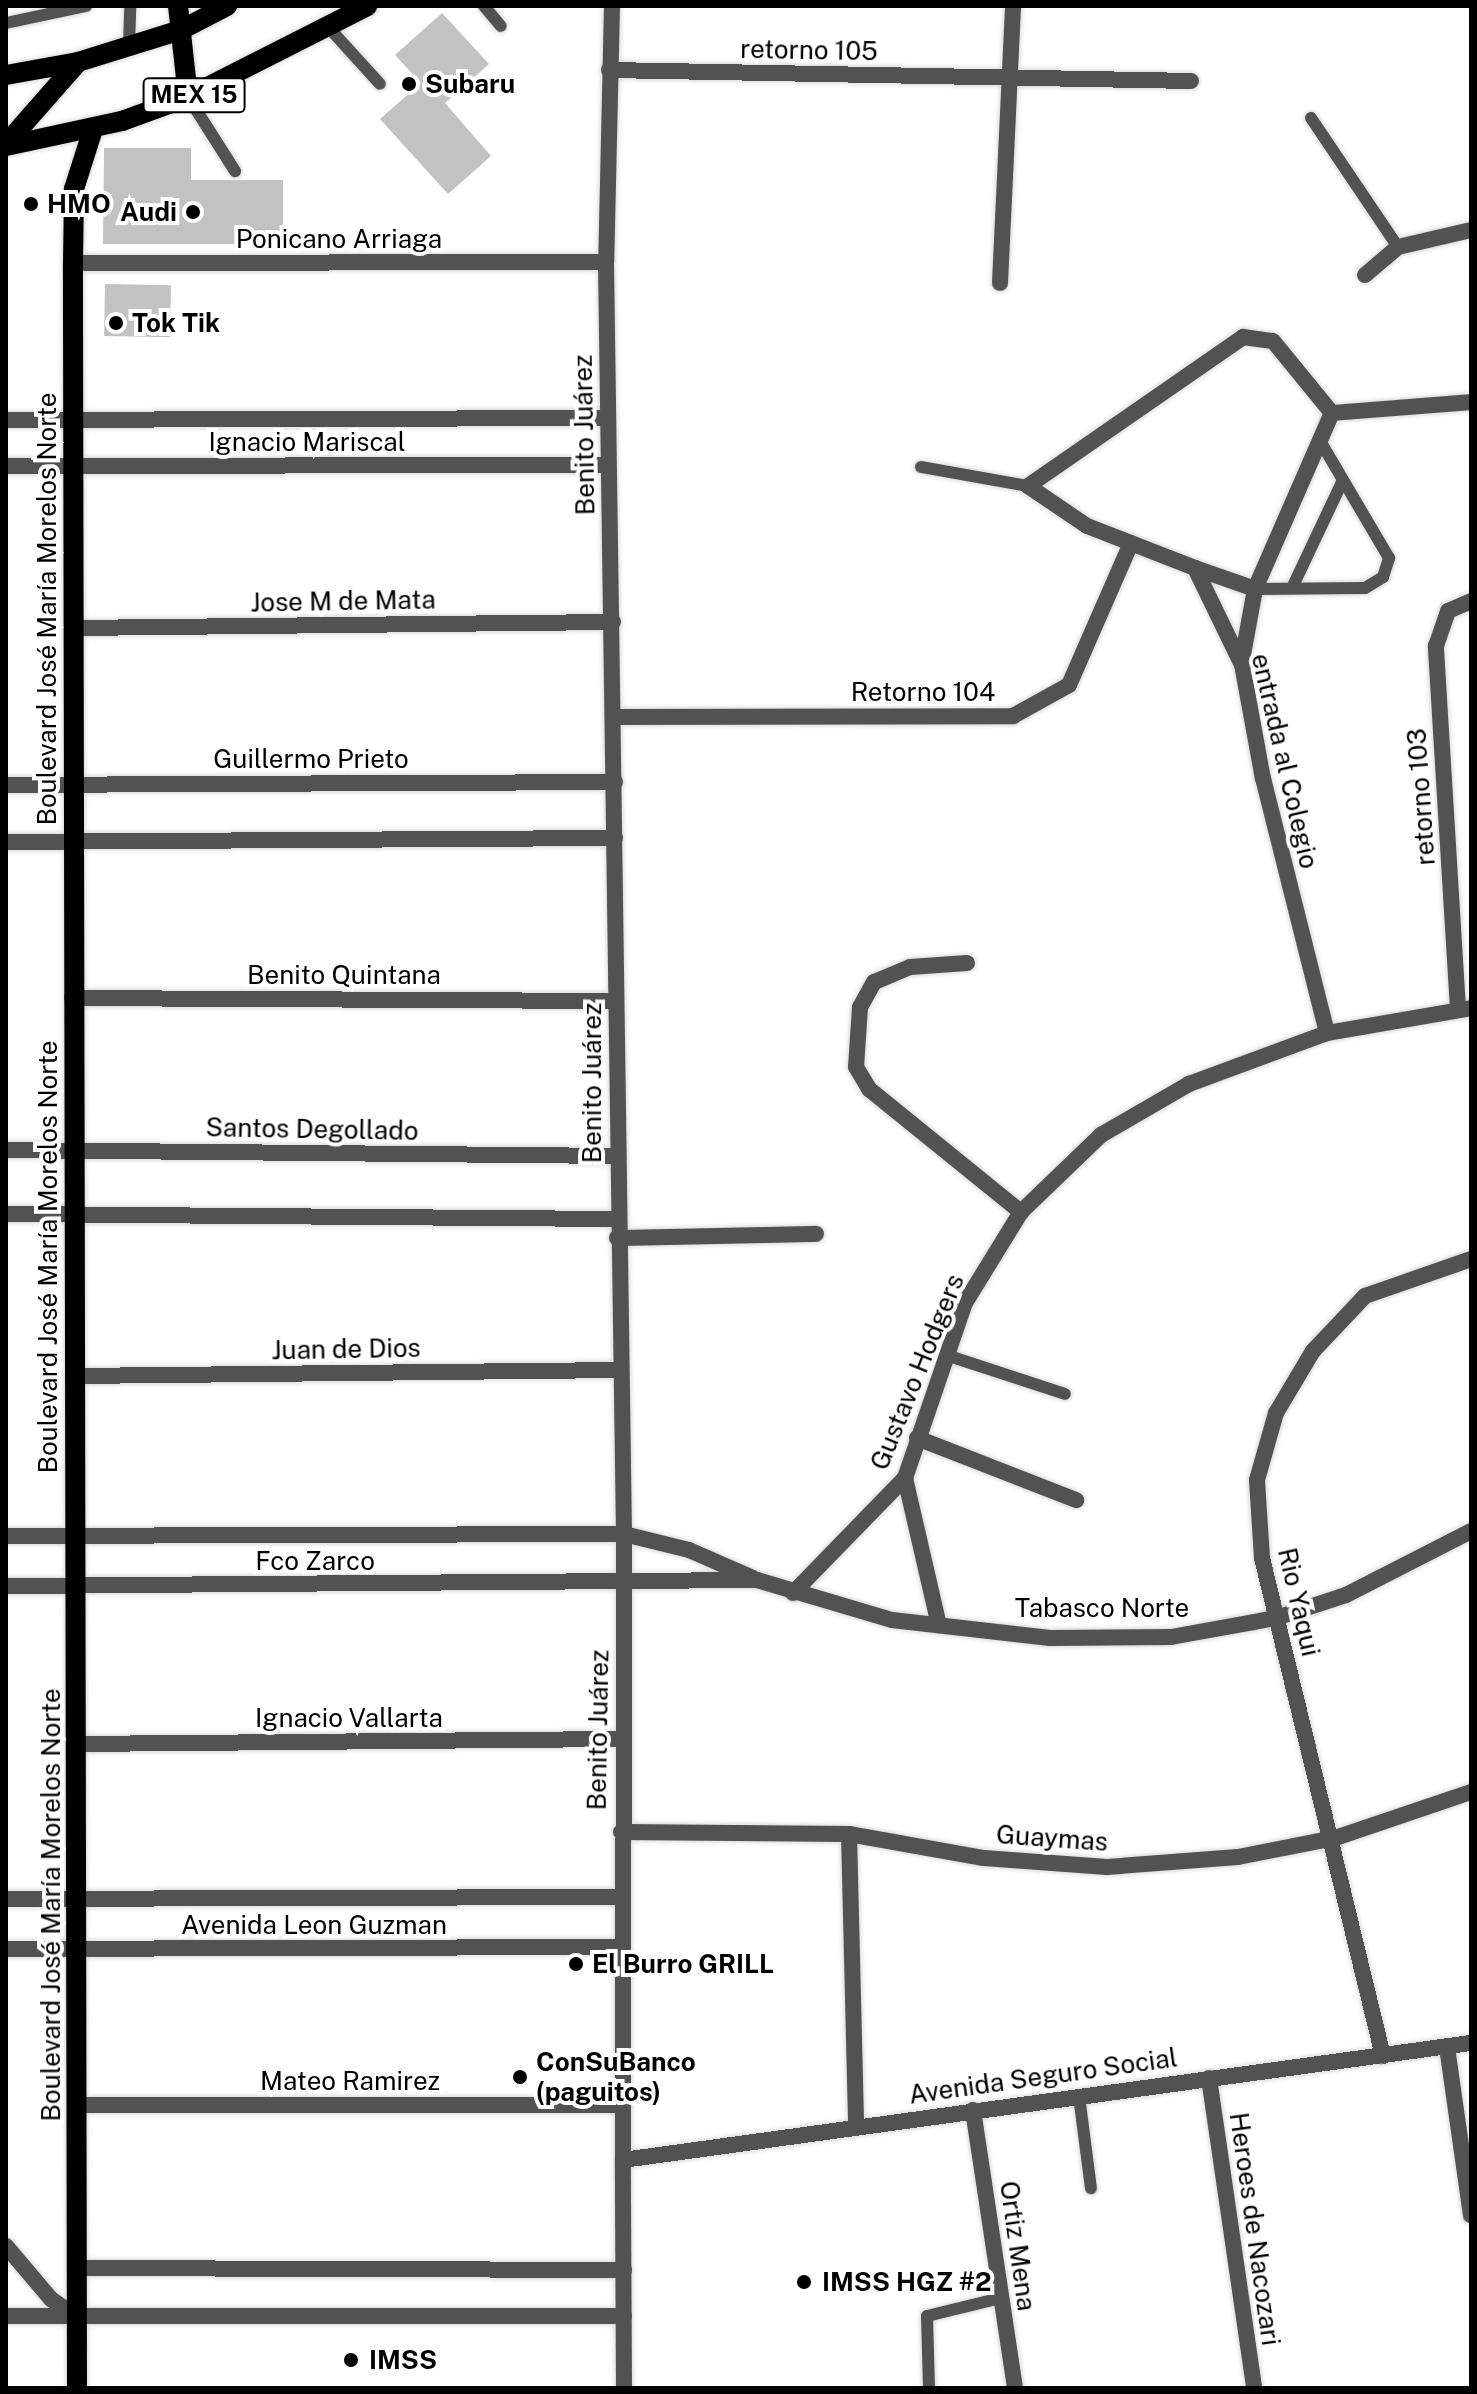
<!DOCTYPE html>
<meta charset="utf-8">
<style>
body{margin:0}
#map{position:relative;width:1477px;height:2394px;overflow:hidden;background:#fff;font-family:"Public Sans",sans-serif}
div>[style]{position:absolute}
.building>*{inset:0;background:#c2c2c2;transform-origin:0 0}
.roads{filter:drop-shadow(0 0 2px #dbdbdb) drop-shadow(0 0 2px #dbdbdb)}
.service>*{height:12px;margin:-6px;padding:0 6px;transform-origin:6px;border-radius:6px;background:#525252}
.minor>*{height:16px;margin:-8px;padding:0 8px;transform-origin:8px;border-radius:8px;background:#525252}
.tertiary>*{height:16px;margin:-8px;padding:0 8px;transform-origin:8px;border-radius:8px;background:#525252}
.primary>*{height:20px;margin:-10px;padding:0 10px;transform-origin:10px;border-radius:10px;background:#000}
.dots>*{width:22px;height:22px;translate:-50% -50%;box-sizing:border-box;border:4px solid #fff;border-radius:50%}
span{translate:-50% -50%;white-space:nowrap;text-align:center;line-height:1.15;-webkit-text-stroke:8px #fff;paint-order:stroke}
.shield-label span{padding:2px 6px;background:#fff;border:2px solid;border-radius:6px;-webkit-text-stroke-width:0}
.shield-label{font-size:24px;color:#000;font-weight:700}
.street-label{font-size:26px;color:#000}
.poi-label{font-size:26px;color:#000;font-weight:700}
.left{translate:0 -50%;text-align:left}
.right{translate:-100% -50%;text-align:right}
.frame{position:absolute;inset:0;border:8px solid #000;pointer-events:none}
</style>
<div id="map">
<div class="building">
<i style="clip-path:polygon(442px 13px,489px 64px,445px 103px,491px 156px,448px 194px,380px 119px,421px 83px,395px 55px)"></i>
<i style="clip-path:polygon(104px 148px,191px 148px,191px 180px,283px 180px,283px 244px,103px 244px)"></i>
<i style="left:105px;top:284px;width:66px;height:52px;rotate:1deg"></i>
</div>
<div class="roads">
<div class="service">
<i style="left:484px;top:6px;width:26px;rotate:50deg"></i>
<i style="left:6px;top:23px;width:82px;rotate:-12deg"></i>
<i style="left:330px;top:29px;width:74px;rotate:47.7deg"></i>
<i style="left:129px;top:44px;width:38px;rotate:-88deg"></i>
<i style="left:188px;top:97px;width:88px;rotate:57.6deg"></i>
<i style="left:1311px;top:118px;width:156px;rotate:56deg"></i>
<i style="left:921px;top:467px;width:109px;rotate:10.1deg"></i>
<i style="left:1292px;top:588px;width:119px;rotate:-64.7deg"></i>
<i style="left:1255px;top:589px;width:110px;rotate:-0.5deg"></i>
<i style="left:1365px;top:588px;width:21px;rotate:-31deg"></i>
<i style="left:1383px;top:577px;width:20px;rotate:-72deg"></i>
<i style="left:1389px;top:558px;width:136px;rotate:-120.5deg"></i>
<i style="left:946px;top:1355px;width:125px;rotate:18.1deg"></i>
<i style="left:1079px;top:2096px;width:93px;rotate:82.6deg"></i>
<i style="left:929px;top:2388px;width:72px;rotate:-91.6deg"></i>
<i style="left:927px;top:2316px;width:76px;rotate:-13.7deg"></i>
</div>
<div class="minor">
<i style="left:612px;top:6px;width:256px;rotate:91.3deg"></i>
<i style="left:606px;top:262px;width:1272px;rotate:89.19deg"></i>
<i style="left:624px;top:1534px;width:626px;rotate:90.09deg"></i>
<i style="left:609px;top:70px;width:582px;rotate:1.08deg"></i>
<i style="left:73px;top:263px;width:533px;rotate:-0.11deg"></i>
<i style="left:1365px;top:275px;width:43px;rotate:-40.3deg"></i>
<i style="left:1398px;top:247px;width:75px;rotate:-13.1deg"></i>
<i style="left:1000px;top:283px;width:277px;rotate:-87.3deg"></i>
<i style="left:6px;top:420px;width:601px;rotate:-0.19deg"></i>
<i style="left:6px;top:466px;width:602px;rotate:-0.1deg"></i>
<i style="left:1195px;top:568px;width:64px;rotate:19.3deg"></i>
<i style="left:74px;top:628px;width:539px;rotate:-0.64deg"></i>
<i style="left:1242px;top:660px;width:72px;rotate:-79.6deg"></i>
<i style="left:1255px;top:589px;width:192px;rotate:-66.4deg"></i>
<i style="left:1332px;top:413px;width:139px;rotate:-4.5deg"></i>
<i style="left:614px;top:717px;width:399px;rotate:-0.1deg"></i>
<i style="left:1013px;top:716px;width:64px;rotate:-29deg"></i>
<i style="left:1069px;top:685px;width:155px;rotate:-66.4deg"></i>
<i style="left:6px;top:785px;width:609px;rotate:-0.28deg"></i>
<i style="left:6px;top:842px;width:609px;rotate:-0.38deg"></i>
<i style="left:967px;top:963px;width:57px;rotate:176deg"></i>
<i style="left:910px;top:967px;width:39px;rotate:157deg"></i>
<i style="left:874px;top:982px;width:29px;rotate:119deg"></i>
<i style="left:860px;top:1007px;width:60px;rotate:93.8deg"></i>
<i style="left:856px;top:1067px;width:26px;rotate:59deg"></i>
<i style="left:869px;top:1089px;width:196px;rotate:39deg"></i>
<i style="left:72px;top:998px;width:544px;rotate:0.32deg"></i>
<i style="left:1458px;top:1009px;width:364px;rotate:-93.5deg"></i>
<i style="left:1436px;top:646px;width:37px;rotate:-71deg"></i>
<i style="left:1448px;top:611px;width:25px;rotate:-23deg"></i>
<i style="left:1327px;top:1033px;width:262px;rotate:-104.1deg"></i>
<i style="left:1263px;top:779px;width:116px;rotate:-100.4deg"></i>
<i style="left:1242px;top:665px;width:108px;rotate:-115.9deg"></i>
<i style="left:1195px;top:568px;width:116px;rotate:-158.7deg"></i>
<i style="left:1087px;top:526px;width:71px;rotate:-145.9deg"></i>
<i style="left:1028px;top:486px;width:262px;rotate:-34.7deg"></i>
<i style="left:1243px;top:337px;width:30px;rotate:8deg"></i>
<i style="left:1273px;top:341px;width:93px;rotate:50.7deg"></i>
<i style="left:6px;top:1150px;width:611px;rotate:0.56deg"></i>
<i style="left:6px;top:1214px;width:611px;rotate:0.47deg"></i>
<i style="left:617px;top:1238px;width:199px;rotate:-1.2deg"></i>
<i style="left:75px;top:1376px;width:543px;rotate:-0.63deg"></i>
<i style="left:917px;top:1438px;width:171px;rotate:21.3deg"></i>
<i style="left:905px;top:1478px;width:151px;rotate:77deg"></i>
<i style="left:6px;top:1536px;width:618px;rotate:-0.19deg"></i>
<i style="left:624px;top:1534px;width:67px;rotate:13.8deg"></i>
<i style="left:689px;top:1550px;width:70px;rotate:23.6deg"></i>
<i style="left:6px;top:1586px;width:751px;rotate:-0.46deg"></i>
<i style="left:757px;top:1580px;width:141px;rotate:16.5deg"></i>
<i style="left:892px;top:1620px;width:159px;rotate:6.5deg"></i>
<i style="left:1050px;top:1638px;width:121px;rotate:-0.5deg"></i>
<i style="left:1171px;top:1637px;width:107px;rotate:-10.3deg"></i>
<i style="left:1276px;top:1618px;width:74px;rotate:-18.2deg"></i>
<i style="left:1346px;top:1595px;width:140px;rotate:-27.1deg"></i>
<i style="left:793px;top:1593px;width:161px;rotate:-45.8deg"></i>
<i style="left:905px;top:1478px;width:185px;rotate:-71.1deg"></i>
<i style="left:965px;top:1303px;width:107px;rotate:-58.4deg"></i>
<i style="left:1021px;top:1212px;width:111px;rotate:-43.9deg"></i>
<i style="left:1101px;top:1135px;width:102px;rotate:-30.1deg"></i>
<i style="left:1189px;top:1084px;width:147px;rotate:-20.3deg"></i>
<i style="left:1327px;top:1033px;width:146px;rotate:-9.8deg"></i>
<i style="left:77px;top:1744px;width:543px;rotate:-0.53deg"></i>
<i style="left:621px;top:1832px;width:228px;rotate:0.5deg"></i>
<i style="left:849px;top:1834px;width:137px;rotate:10.1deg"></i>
<i style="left:984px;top:1858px;width:123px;rotate:4.2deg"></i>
<i style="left:1107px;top:1867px;width:131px;rotate:-4.4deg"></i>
<i style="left:1238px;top:1857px;width:99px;rotate:-11.1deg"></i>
<i style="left:1335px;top:1838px;width:144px;rotate:-18.7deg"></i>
<i style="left:849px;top:1834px;width:293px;rotate:88.6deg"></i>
<i style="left:6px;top:1899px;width:616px;rotate:-0.19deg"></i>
<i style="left:6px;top:1949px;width:616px;rotate:-0.19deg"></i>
<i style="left:1447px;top:2047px;width:170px;rotate:81.9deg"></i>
<i style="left:1383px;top:2056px;width:512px;rotate:-103.66deg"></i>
<i style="left:1262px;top:1558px;width:78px;rotate:-93.7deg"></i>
<i style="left:1257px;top:1480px;width:70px;rotate:-74.2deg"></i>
<i style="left:1276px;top:1413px;width:72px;rotate:-59.2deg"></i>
<i style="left:1313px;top:1351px;width:76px;rotate:-46.6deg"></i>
<i style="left:1365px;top:1296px;width:112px;rotate:-19.2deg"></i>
<i style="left:1209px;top:2078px;width:313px;rotate:81.7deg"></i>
<i style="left:77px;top:2105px;width:546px"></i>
<i style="left:973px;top:2110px;width:281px;rotate:81.4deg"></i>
<i style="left:6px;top:2246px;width:70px;rotate:49.7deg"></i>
<i style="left:51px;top:2299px;width:32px;rotate:35deg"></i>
<i style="left:77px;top:2268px;width:547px;rotate:0.21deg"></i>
<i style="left:6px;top:2316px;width:618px"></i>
</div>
<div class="tertiary">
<i style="left:624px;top:2388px;width:228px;rotate:-90.3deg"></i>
<i style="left:623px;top:2160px;width:856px;rotate:-7.86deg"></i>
</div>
<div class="primary">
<i style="left:178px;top:6px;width:92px;rotate:83.7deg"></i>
<i style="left:6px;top:75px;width:73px;rotate:-10.2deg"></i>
<i style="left:78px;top:62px;width:108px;rotate:-17.3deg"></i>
<i style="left:181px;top:30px;width:52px;rotate:-27.6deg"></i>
<i style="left:6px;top:144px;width:109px;rotate:-48.7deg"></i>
<i style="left:6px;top:146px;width:119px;rotate:-12.2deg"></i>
<i style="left:122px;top:121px;width:70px;rotate:-20deg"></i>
<i style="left:188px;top:97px;width:201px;rotate:-26.9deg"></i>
<i style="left:77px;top:2388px;width:2125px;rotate:-90.11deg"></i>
<i style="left:73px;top:263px;width:74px;rotate:-89.2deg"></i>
<i style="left:74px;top:189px;width:63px;rotate:-72.4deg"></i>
</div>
</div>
<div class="dots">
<i style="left:409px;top:84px;background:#000"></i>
<i style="left:31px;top:204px;background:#000"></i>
<i style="left:193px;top:212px;background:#000"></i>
<i style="left:116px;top:323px;background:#000"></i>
<i style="left:576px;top:1964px;background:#000"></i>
<i style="left:520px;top:2077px;background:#000"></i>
<i style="left:804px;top:2282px;background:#000"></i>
<i style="left:351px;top:2360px;background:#000"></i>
</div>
<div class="shield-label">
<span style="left:194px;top:95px">MEX 15</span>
</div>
<div class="street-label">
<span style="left:809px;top:50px;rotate:1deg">retorno 105</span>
<span style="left:339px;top:239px">Ponicano Arriaga</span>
<span style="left:584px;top:435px;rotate:-91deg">Benito Juárez</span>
<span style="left:307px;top:442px">Ignacio Mariscal</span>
<span style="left:343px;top:601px;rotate:-1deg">Jose M de Mata</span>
<span style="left:47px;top:609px;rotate:-90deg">Boulevard José María Morelos Norte</span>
<span style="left:923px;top:692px">Retorno 104</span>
<span style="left:311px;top:759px">Guillermo Prieto</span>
<span style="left:1285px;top:761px;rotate:77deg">entrada al Colegio</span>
<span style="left:1421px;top:797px;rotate:-94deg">retorno 103</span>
<span style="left:344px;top:975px">Benito Quintana</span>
<span style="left:592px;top:1083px;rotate:-90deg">Benito Juárez</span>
<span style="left:312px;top:1129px;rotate:1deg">Santos Degollado</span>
<span style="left:48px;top:1257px;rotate:-90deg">Boulevard José María Morelos Norte</span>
<span style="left:346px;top:1349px;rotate:-1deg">Juan de Dios</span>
<span style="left:917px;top:1372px;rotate:-68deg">Gustavo Hodgers</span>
<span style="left:315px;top:1561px">Fco Zarco</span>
<span style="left:1299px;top:1602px;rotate:77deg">Rio Yaqui</span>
<span style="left:1102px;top:1608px">Tabasco Norte</span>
<span style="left:349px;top:1718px">Ignacio Vallarta</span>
<span style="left:598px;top:1730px;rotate:-89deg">Benito Juárez</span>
<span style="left:1052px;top:1838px;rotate:4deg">Guaymas</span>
<span style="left:51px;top:1905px;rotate:-90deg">Boulevard José María Morelos Norte</span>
<span style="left:314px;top:1925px">Avenida Leon Guzman</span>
<span style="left:1043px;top:2076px;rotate:-8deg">Avenida Seguro Social</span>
<span style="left:350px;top:2081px">Mateo Ramirez</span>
<span style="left:1255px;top:2229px;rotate:82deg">Heroes de Nacozari</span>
<span style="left:1018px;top:2246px;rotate:82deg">Ortiz Mena</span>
</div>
<div class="poi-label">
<span class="left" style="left:425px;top:84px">Subaru</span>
<span class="left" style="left:47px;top:204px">HMO</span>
<span class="right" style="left:177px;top:212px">Audi</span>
<span class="left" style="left:132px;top:323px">Tok Tik</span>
<span class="left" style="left:592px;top:1964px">El Burro GRILL</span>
<span class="left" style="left:536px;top:2077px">ConSuBanco<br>(paguitos)</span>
<span class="left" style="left:822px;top:2282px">IMSS HGZ #2</span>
<span class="left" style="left:369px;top:2360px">IMSS</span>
</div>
<div class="frame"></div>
</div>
